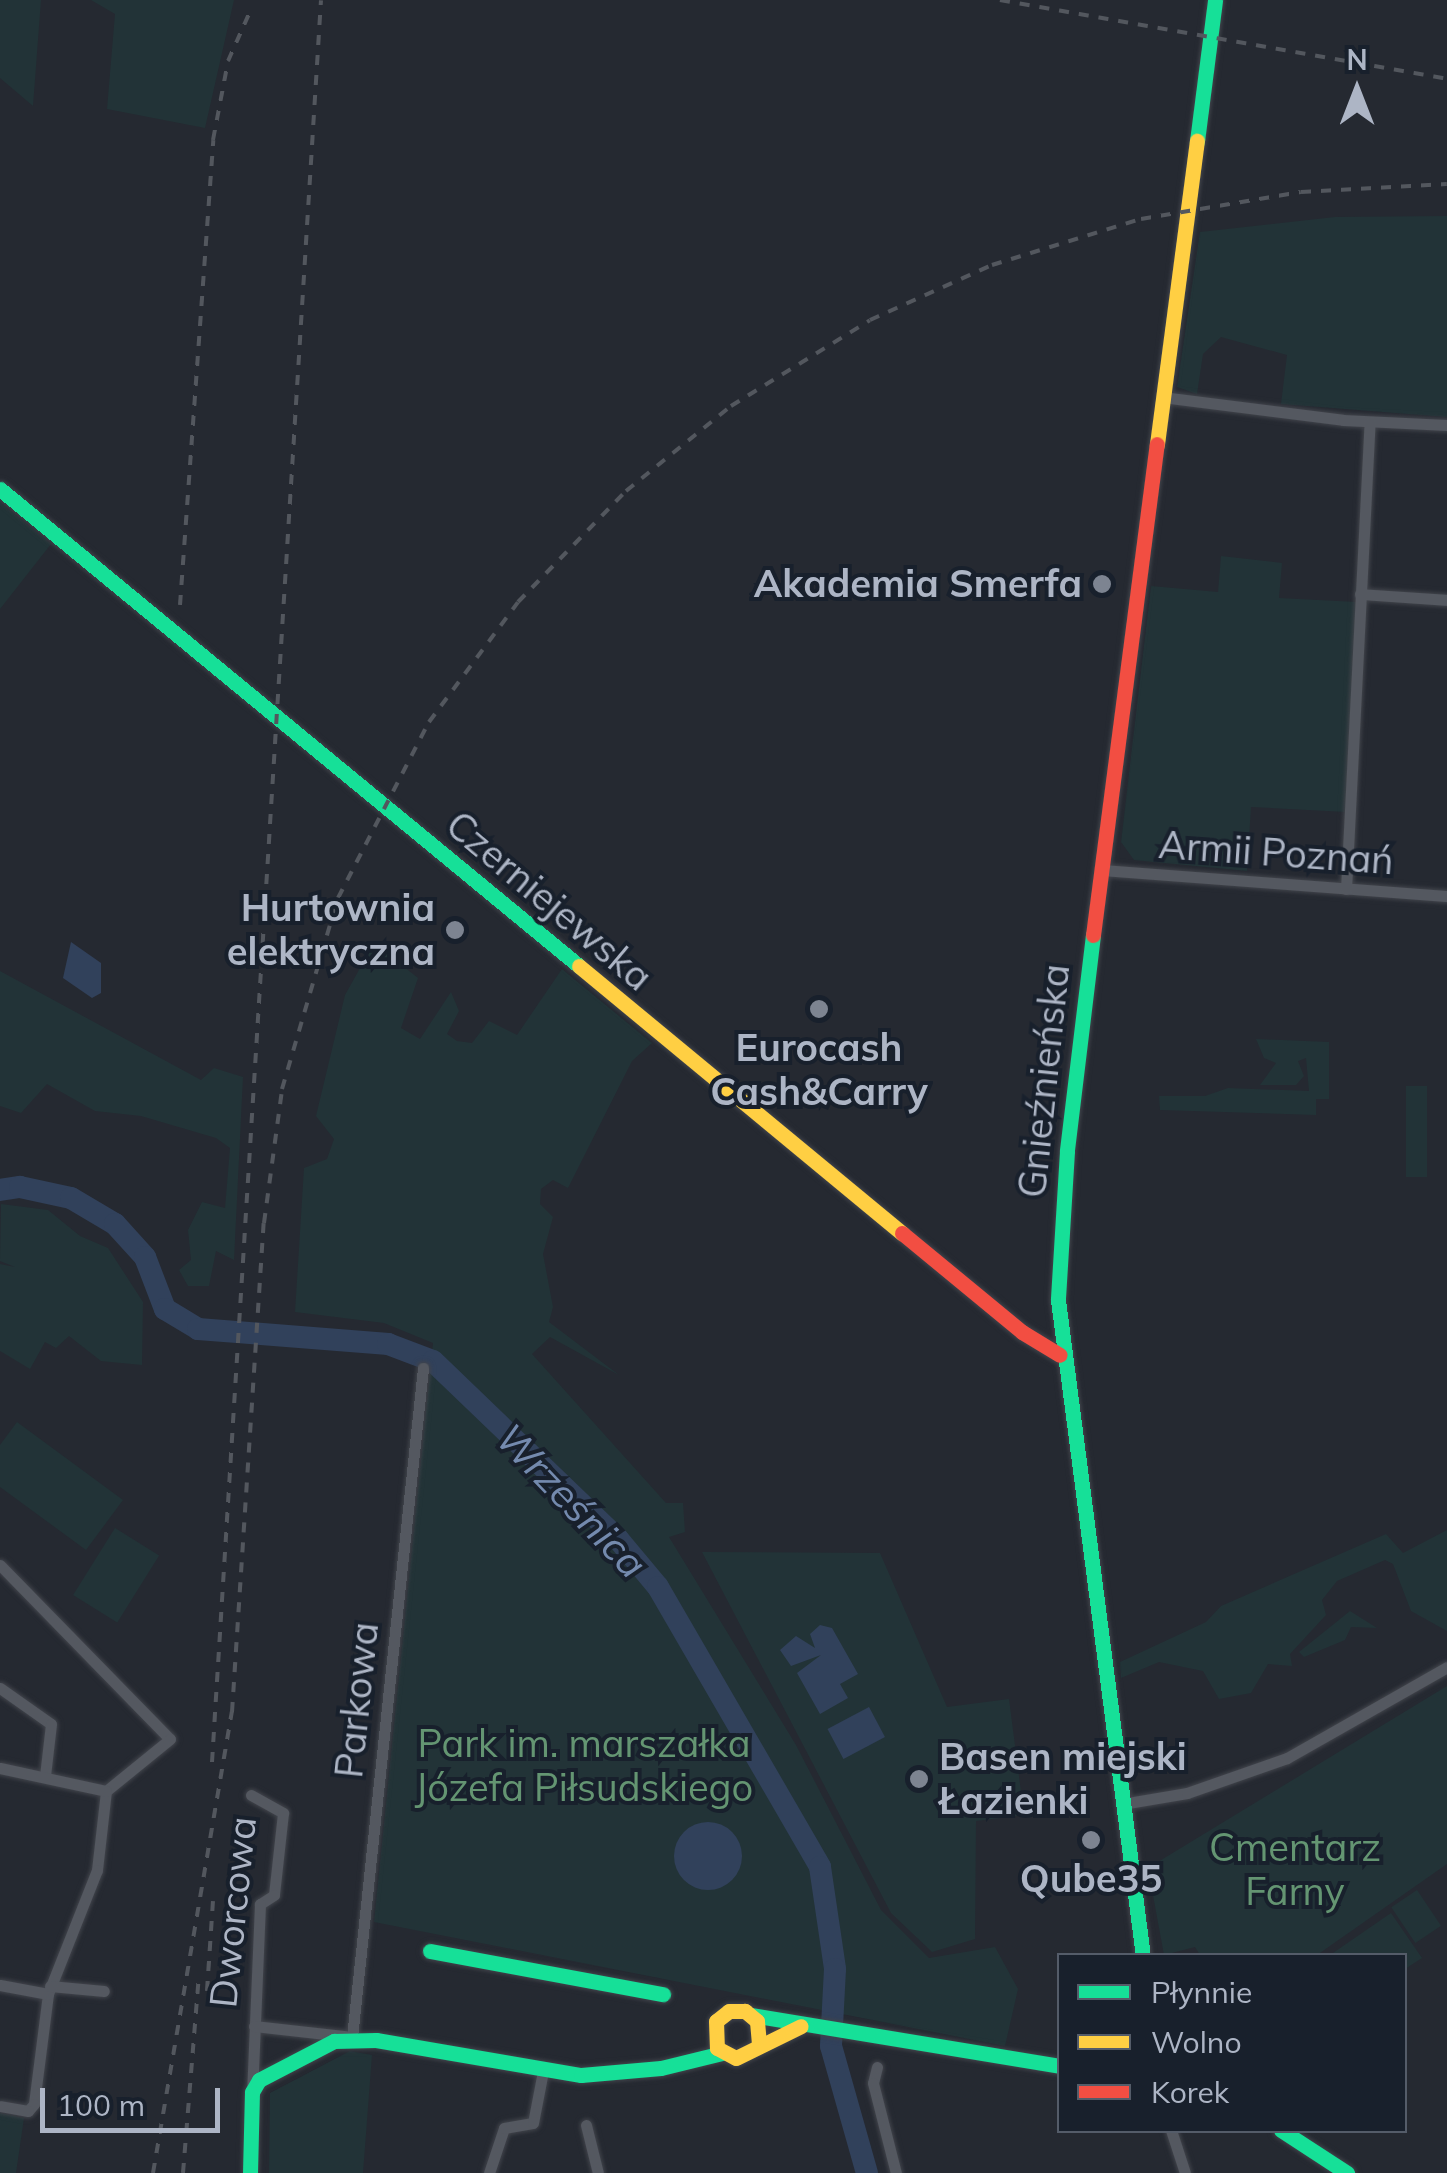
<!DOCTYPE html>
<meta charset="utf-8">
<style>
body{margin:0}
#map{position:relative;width:1447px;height:2173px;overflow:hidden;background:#252931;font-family:Mulish,sans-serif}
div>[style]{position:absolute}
.green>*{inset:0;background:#223337;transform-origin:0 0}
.water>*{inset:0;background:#31415b;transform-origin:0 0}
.round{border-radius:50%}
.river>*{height:22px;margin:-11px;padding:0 11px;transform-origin:11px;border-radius:11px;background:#31415b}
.roads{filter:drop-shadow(0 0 2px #41444b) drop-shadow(0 0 2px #41444b)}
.street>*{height:11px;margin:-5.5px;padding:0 5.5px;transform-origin:5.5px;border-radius:5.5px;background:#545860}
.fast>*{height:15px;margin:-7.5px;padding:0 7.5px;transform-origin:7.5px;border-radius:7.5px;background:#16e098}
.slow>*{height:15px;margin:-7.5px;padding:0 7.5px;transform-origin:7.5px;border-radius:7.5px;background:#ffcf43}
.jam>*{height:15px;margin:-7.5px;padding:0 7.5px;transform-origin:7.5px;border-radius:7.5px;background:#f24e42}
.rail>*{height:4px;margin-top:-2px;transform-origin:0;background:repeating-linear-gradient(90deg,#53575e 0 10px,transparent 0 20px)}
.dots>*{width:28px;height:28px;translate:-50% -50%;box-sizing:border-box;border:5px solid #18202c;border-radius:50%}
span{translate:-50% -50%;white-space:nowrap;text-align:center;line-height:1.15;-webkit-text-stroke:8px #18202c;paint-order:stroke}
.poi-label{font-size:38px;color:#adb5c5;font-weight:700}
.right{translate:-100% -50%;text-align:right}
.left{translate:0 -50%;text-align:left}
.street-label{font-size:38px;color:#adb5c5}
.park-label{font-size:38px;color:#649572}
.water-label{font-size:40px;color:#748aae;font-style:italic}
.legend{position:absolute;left:1057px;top:1953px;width:350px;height:180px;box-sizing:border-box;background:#18202c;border:2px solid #545c69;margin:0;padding:12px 18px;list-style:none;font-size:30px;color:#adb5c5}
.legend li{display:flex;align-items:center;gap:20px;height:50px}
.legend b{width:50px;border:2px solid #545c69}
.north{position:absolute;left:1307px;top:40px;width:100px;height:100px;-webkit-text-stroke:8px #18202c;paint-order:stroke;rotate:0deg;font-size:28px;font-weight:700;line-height:40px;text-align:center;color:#adb5c5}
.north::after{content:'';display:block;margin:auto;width:35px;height:45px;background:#adb5c5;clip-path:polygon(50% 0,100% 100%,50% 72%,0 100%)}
.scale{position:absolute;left:40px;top:2088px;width:180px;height:45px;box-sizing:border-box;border:5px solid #adb5c5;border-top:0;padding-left:12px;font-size:30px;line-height:35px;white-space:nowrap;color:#adb5c5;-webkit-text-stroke:8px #18202c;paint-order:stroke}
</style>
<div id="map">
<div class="green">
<i style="clip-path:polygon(0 0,41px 0,33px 106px,0 78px)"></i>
<i style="clip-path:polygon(91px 0,234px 0,205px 128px,107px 109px,115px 14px)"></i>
<i style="clip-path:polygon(1447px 216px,1447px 417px,1281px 404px,1287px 355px,1221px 337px,1203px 354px,1197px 394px,1177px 387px,1200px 232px,1335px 217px)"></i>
<i style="clip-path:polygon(0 503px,51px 544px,0 609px)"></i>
<i style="clip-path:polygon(1221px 556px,1282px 563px,1279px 598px,1357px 602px,1346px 812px,1251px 807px,1247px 871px,1134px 860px,1121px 842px,1151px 586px,1218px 592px)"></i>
<i style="clip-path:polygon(374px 943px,418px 978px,401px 1028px,420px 1039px,451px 992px,459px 1011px,447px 1034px,457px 1041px,472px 1043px,489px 1021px,517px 1035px,562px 969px,652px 1043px,632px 1061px,568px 1188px,553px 1180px,541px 1189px,540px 1204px,553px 1217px,543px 1254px,553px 1307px,549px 1322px,619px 1375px,550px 1337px,532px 1354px,666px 1503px,683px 1503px,685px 1532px,669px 1537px,796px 1745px,881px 1910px,929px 1958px,995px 1947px,1018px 1989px,1005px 2046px,374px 1922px,433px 1343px,384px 1323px,295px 1312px,304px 1168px,327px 1159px,334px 1139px,316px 1116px,345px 995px)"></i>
<i style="clip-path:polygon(0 971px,201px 1080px,214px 1068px,243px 1077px,234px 1260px,216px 1251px,209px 1286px,188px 1286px,179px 1270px,191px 1260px,188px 1230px,202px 1202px,225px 1208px,230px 1148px,216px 1138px,141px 1116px,95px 1111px,47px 1084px,21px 1113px,0 1106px)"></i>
<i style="clip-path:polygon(1256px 1039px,1329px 1042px,1329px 1099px,1316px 1099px,1316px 1115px,1160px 1110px,1159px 1096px,1205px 1096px,1228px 1088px,1309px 1091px,1306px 1058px,1298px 1061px,1304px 1076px,1296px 1085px,1260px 1085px,1276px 1063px,1264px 1058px)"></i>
<i style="left:1406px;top:1086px;width:21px;height:91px"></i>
<i style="clip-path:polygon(1px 1204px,48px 1210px,80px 1236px,108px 1248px,143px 1302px,142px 1365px,101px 1361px,69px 1336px,56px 1348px,45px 1342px,30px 1369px,0 1351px,0 1264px,15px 1267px,0 1261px)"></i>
<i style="clip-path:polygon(17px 1422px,123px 1500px,86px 1550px,0 1487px,0 1445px)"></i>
<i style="left:115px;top:1528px;width:52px;height:79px;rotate:32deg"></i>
<i style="clip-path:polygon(1447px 1530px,1447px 1631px,1411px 1611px,1393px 1564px,1385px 1560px,1337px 1581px,1322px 1600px,1326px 1615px,1290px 1654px,1292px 1666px,1268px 1664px,1251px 1693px,1219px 1699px,1203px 1671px,1159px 1662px,1121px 1678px,1120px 1662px,1206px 1622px,1221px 1606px,1386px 1534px,1403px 1553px)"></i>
<i style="clip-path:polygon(702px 1552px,880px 1553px,947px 1707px,1009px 1699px,1024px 1815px,976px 1821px,975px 1939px,932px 1952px,891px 1913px)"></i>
<i style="clip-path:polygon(1350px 1611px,1377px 1628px,1351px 1627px,1345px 1640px,1304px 1657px,1299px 1652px)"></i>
<i style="clip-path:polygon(1447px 1686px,1447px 1864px,1317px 1955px,1200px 1955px,1195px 1947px,1164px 1955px,1148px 1868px)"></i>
<i style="left:1417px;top:1890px;width:43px;height:31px;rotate:56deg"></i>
<i style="clip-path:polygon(1391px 1913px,1422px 1958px,1405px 1969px,1404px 1956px,1330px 1955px)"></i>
<i style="clip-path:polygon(350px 2051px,372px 2055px,363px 2173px,269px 2173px,270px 2093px)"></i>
<i style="clip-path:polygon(0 2113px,24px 2118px,16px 2173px,0 2173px)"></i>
</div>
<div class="water">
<i style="clip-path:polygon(71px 942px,101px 963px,101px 993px,92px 998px,63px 978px)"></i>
<i style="clip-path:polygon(820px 1625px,832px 1628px,858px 1674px,840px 1684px,848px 1698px,820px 1714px,797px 1673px,821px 1655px,791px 1666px,780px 1650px,796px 1636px,815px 1648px,810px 1634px)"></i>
<i style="left:869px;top:1707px;width:34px;height:47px;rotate:62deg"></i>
<i class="round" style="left:674px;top:1822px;width:68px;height:68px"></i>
</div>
<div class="river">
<i style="left:0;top:1190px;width:20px;rotate:-9deg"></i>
<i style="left:20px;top:1187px;width:52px;rotate:12.2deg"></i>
<i style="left:71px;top:1198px;width:51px;rotate:30.6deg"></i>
<i style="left:115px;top:1224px;width:45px;rotate:47.7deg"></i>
<i style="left:145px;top:1257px;width:56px;rotate:69deg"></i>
<i style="left:165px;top:1309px;width:39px;rotate:31deg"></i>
<i style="left:198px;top:1329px;width:191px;rotate:4.5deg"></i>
<i style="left:388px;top:1344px;width:48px;rotate:20.7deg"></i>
<i style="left:433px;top:1361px;width:257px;rotate:43.9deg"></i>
<i style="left:618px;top:1539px;width:62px;rotate:50.2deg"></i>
<i style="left:658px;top:1587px;width:323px;rotate:59.9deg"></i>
<i style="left:820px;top:1867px;width:103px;rotate:81.6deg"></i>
<i style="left:835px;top:1969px;width:77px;rotate:93deg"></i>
<i style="left:831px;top:2046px;width:132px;rotate:74.2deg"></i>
</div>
<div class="roads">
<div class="street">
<i style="left:1162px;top:397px;width:182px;rotate:7.2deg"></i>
<i style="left:1343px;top:420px;width:104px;rotate:2.8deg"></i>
<i style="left:1360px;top:594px;width:87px;rotate:3.9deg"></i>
<i style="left:1101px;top:870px;width:347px;rotate:4.3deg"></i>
<i style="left:1346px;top:889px;width:467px;rotate:-87.1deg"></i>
<i style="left:0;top:1565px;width:243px;rotate:45.7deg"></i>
<i style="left:170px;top:1739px;width:82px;rotate:140.9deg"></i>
<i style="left:106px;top:1791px;width:80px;rotate:96.5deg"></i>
<i style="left:97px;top:1870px;width:133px;rotate:111.6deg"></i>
<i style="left:48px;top:1994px;width:111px;rotate:97.3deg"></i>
<i style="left:34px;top:2104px;width:9px;rotate:131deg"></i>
<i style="left:28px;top:2111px;width:28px;rotate:-170deg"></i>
<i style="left:0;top:1688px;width:62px;rotate:35.2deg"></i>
<i style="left:51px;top:1724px;width:52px;rotate:96.6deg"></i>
<i style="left:0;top:1768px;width:108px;rotate:12.2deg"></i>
<i style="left:251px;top:1795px;width:37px;rotate:29deg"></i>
<i style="left:283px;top:1813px;width:82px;rotate:96.3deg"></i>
<i style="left:274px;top:1895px;width:17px;rotate:147deg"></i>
<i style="left:260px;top:1904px;width:187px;rotate:92.4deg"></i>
<i style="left:1122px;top:1804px;width:66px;rotate:-9.6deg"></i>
<i style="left:1187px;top:1793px;width:106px;rotate:-19.3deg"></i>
<i style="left:1287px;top:1758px;width:184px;rotate:-29.6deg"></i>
<i style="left:0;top:1985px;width:49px;rotate:10.6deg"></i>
<i style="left:50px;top:1986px;width:54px;rotate:5.3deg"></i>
<i style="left:254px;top:2026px;width:99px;rotate:6.4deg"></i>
<i style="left:352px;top:2037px;width:673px;rotate:-83.94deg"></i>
<i style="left:877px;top:2067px;width:16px;rotate:104deg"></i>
<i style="left:873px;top:2083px;width:93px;rotate:75.7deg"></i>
<i style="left:586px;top:2125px;width:49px;rotate:76deg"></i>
<i style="left:1171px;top:2130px;width:45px;rotate:72deg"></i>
<i style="left:489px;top:2173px;width:47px;rotate:-71.6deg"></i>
<i style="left:504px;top:2128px;width:29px;rotate:-10deg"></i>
<i style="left:533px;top:2123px;width:53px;rotate:-79.1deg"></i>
</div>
<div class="fast">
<i style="left:1197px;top:141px;width:142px;rotate:-82.7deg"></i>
<i style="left:0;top:489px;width:750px;rotate:39.48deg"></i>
<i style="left:1093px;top:935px;width:218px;rotate:96.9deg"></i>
<i style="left:1067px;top:1151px;width:149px;rotate:93.5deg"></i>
<i style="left:1058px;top:1300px;width:661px;rotate:82.62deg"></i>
<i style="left:430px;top:1951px;width:237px;rotate:10.5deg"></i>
<i style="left:752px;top:2015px;width:312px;rotate:9.4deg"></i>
<i style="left:1281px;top:2130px;width:79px;rotate:33.1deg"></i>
<i style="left:250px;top:2173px;width:81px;rotate:-88.6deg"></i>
<i style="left:252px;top:2092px;width:14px;rotate:-60deg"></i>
<i style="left:259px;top:2080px;width:85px;rotate:-27.5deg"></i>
<i style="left:334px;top:2041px;width:42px;rotate:-1.4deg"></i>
<i style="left:376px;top:2040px;width:208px;rotate:9.7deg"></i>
<i style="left:581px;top:2075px;width:80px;rotate:-5deg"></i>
<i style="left:661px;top:2068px;width:63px;rotate:-13.8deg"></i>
</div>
<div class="slow">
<i style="left:1157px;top:444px;width:306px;rotate:-82.5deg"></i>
<i style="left:579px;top:966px;width:419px;rotate:39.6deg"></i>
<i style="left:759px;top:2044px;width:23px;rotate:-95deg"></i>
<i style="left:757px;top:2021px;width:16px;rotate:-140deg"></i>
<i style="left:745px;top:2011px;width:16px;rotate:180deg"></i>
<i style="left:729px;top:2011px;width:16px;rotate:142deg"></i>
<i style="left:716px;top:2021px;width:27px;rotate:88deg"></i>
<i style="left:717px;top:2048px;width:21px;rotate:28deg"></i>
<i style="left:736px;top:2058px;width:72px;rotate:-26.2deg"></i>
</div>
<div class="jam">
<i style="left:1093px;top:935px;width:495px;rotate:-82.6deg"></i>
<i style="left:902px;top:1233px;width:156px;rotate:39.5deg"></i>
<i style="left:1022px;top:1332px;width:44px;rotate:31.2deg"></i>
</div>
</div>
<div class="rail">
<i style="left:1000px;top:0;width:454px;rotate:10deg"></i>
<i style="left:180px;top:605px;width:466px;rotate:-85.9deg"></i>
<i style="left:213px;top:140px;width:80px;rotate:-79.2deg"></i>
<i style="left:228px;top:61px;width:59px;rotate:-66deg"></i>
<i style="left:212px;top:1762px;width:1765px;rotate:-86.46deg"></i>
<i style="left:207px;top:1991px;width:90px;rotate:-86.2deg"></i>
<i style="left:153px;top:2173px;width:468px;rotate:-80.3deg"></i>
<i style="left:232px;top:1712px;width:490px;rotate:-86.3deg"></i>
<i style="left:264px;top:1223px;width:135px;rotate:-82.3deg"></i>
<i style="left:282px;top:1089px;width:199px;rotate:-73.7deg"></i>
<i style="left:338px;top:898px;width:198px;rotate:-62.7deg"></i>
<i style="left:429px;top:722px;width:149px;rotate:-53.4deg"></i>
<i style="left:518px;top:602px;width:155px;rotate:-45.8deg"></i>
<i style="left:626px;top:491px;width:135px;rotate:-39deg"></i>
<i style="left:731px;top:406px;width:163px;rotate:-31.7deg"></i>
<i style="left:870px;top:320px;width:134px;rotate:-24.3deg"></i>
<i style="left:992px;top:265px;width:156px;rotate:-17.2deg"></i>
<i style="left:1141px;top:219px;width:162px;rotate:-9.6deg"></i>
<i style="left:1301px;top:192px;width:146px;rotate:-3.1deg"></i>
<i style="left:183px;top:2173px;width:198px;rotate:-85.4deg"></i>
</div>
<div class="dots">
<i style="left:1102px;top:584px;background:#7d8491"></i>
<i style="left:455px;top:930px;background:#7d8491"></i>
<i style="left:819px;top:1009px;background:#7d8491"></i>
<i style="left:919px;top:1779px;background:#7d8491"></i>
<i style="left:1091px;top:1840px;background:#7d8491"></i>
</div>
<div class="poi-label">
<span class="right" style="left:1082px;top:584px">Akademia Smerfa</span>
<span class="right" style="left:435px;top:930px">Hurtownia<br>elektryczna</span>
<span style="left:819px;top:1070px">Eurocash<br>Cash&amp;Carry</span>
<span class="left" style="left:939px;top:1779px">Basen miejski<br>Łazienki</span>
<span style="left:1091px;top:1879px">Qube35</span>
</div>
<div class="street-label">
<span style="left:1276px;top:853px;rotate:4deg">Armii Poznań</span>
<span style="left:549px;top:901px;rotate:40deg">Czerniejewska</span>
<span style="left:1044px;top:1081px;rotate:-84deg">Gnieźnieńska</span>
<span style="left:357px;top:1700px;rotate:-84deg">Parkowa</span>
<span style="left:233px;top:1912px;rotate:-84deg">Dworcowa</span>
</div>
<div class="park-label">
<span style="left:584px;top:1766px">Park im. marszałka<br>Józefa Piłsudskiego</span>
<span style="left:1295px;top:1870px">Cmentarz<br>Farny</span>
</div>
<div class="water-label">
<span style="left:572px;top:1500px;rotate:46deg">Wrześnica</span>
</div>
<ul class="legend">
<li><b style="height:12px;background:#16e098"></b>Płynnie</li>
<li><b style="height:12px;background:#ffcf43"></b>Wolno</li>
<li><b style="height:12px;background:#f24e42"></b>Korek</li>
</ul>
<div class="north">N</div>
<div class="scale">100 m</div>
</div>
